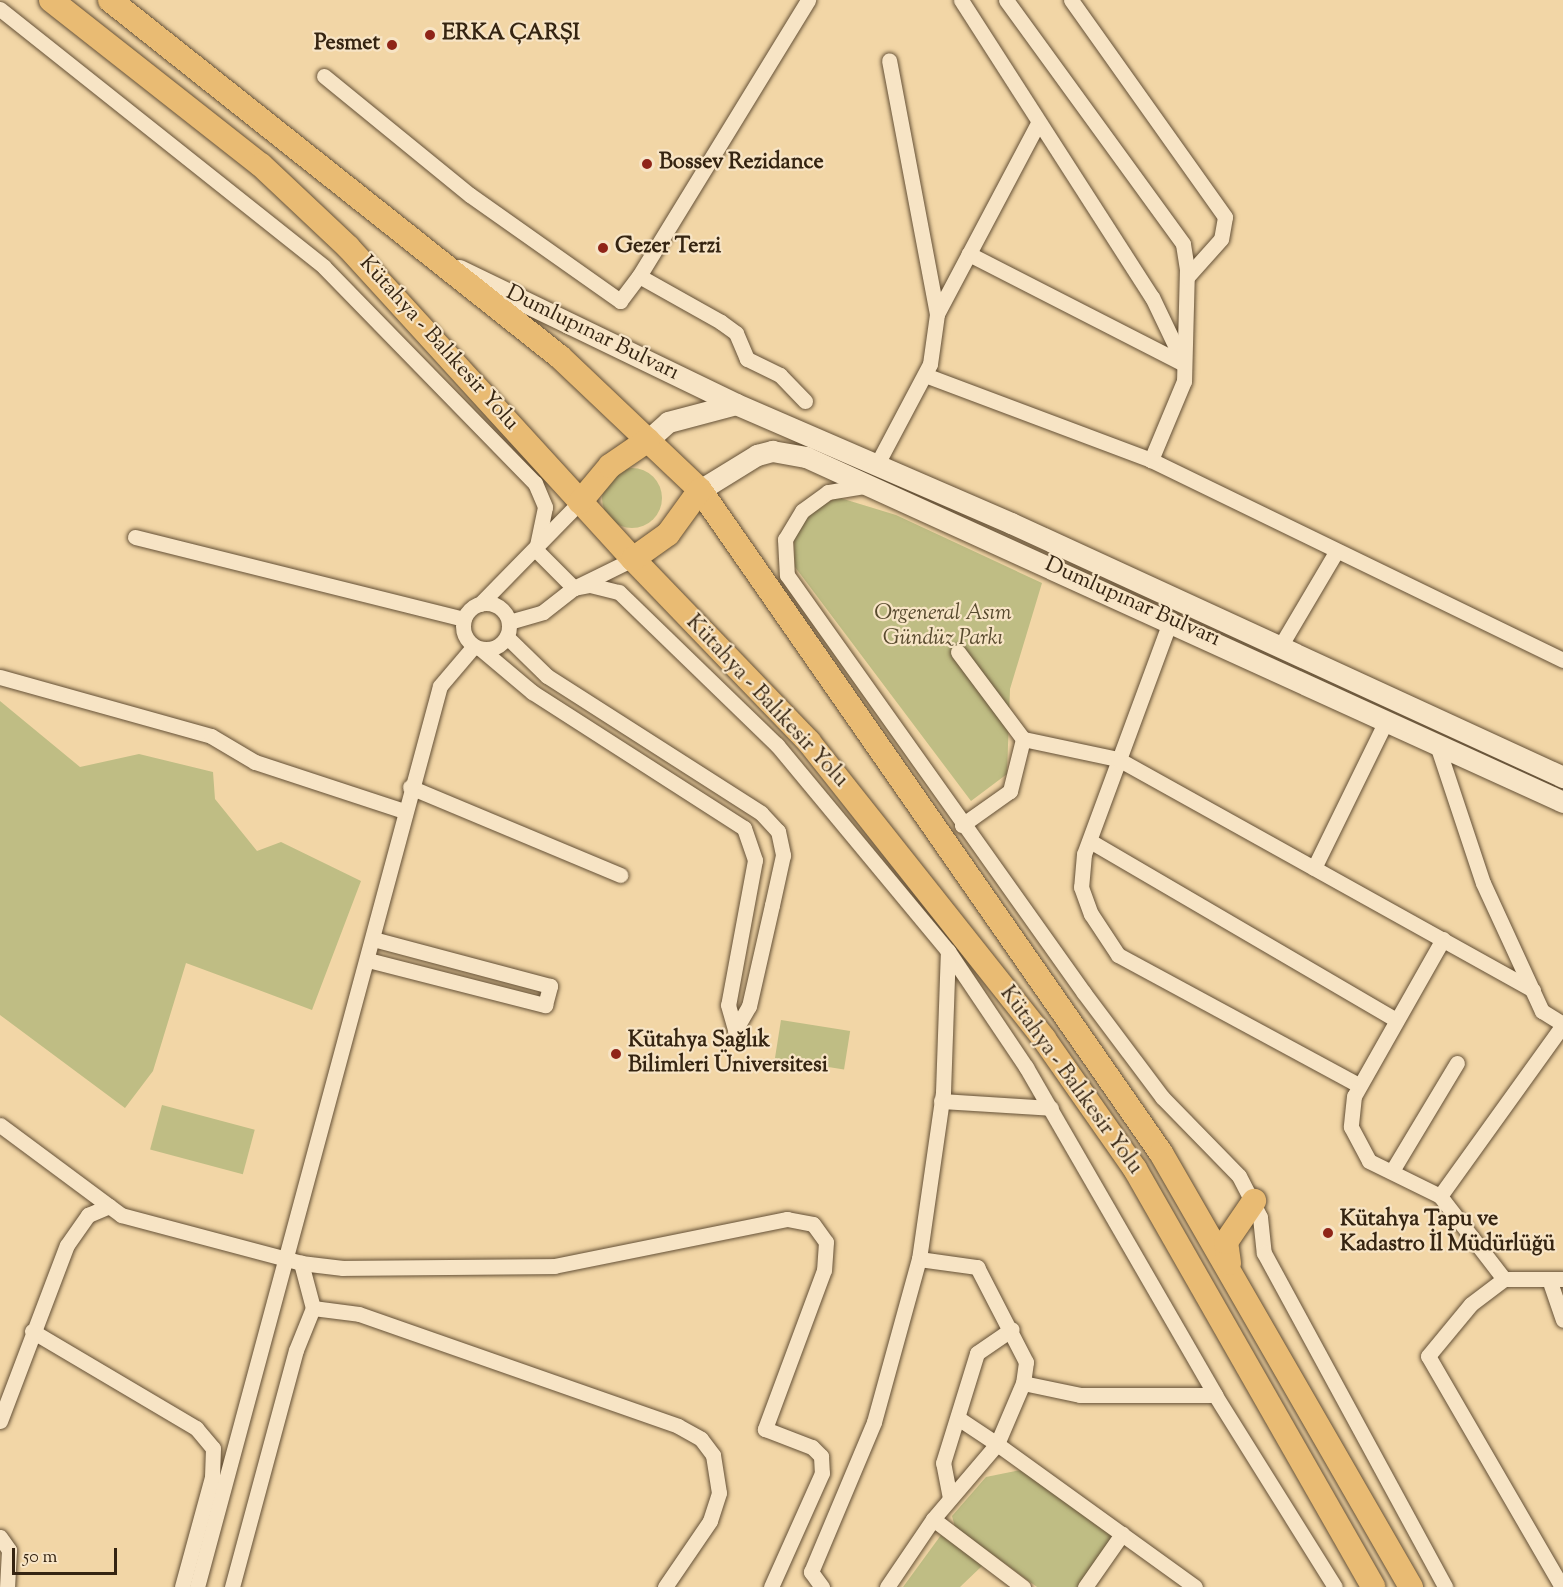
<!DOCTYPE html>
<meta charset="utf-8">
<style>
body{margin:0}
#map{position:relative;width:1563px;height:1587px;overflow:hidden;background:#f2d6a6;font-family:"Sorts Mill Goudy",serif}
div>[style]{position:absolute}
.green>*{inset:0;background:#bfbd84;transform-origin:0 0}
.round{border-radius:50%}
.roads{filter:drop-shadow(0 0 2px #645036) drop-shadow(0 0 2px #645036)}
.minor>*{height:15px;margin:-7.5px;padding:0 7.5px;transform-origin:7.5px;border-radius:7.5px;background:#f7e4c5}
.minor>.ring{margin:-7.5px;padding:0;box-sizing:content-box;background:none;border:15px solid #f7e4c5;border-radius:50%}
.secondary>*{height:21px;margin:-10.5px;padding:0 10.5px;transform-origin:10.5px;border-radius:10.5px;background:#f7e4c5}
.trunk>*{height:24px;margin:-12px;padding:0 12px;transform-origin:12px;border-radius:12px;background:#e9bb73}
.dots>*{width:16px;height:16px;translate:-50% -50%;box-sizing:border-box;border:3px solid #f7e4c5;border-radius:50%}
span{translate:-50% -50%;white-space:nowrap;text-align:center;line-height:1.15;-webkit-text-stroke:4.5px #f7e4c5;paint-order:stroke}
.poi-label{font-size:22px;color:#352411;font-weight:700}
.left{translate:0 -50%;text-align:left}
.right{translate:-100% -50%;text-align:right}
.street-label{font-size:22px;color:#352411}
.park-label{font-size:22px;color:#584a2e;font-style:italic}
.scale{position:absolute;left:12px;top:1548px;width:105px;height:27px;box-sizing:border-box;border:3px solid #352411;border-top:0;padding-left:8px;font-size:18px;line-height:21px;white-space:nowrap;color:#352411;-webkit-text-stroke:4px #f7e4c5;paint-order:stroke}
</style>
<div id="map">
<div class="green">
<i class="round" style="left:602px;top:468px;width:60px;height:60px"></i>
<i style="clip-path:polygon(837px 497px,896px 515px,1042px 583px,1010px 689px,1007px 774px,971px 801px,795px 567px,794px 539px,809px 514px)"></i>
<i style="clip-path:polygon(0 701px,80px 767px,139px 754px,213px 772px,215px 799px,257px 851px,281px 842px,361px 881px,312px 1010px,186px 963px,153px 1071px,125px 1108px,0 1015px)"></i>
<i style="left:781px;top:1020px;width:70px;height:39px;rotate:9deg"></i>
<i style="left:162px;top:1105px;width:96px;height:46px;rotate:15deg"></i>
<i style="clip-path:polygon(1021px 1470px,1113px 1536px,1077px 1587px,1037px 1587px,955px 1527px,952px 1516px,986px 1477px)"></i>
<i style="clip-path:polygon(941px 1535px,983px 1565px,960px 1587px,903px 1587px)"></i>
</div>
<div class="roads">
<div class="minor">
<i style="left:961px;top:0;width:353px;rotate:57.3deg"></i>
<i style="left:1152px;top:297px;width:74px;rotate:64.5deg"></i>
<i style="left:1184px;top:364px;width:242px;rotate:-152.9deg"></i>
<i style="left:1006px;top:0;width:301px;rotate:54deg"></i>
<i style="left:1183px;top:244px;width:24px;rotate:81deg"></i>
<i style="left:1187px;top:268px;width:113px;rotate:91.5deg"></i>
<i style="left:1184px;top:381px;width:86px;rotate:112.7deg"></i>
<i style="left:1071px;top:0;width:266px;rotate:54.6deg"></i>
<i style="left:1225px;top:217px;width:22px;rotate:100deg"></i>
<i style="left:1221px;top:239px;width:51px;rotate:131.8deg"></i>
<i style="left:0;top:9px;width:414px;rotate:38.5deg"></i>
<i style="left:324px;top:267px;width:302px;rotate:45.7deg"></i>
<i style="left:535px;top:483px;width:26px;rotate:67deg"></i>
<i style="left:545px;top:507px;width:44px;rotate:101.8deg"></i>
<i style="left:536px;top:550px;width:54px;rotate:45deg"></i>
<i style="left:574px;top:588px;width:16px;rotate:-11deg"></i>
<i style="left:590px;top:585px;width:30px;rotate:14deg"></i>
<i style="left:619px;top:592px;width:220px;rotate:44.1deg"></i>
<i style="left:777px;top:745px;width:268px;rotate:50.3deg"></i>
<i style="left:948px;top:951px;width:140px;rotate:56.1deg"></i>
<i style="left:1026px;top:1067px;width:379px;rotate:60deg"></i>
<i style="left:1215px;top:1395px;width:226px;rotate:58deg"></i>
<i style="left:324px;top:76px;width:188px;rotate:39.2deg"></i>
<i style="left:470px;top:195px;width:184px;rotate:35.2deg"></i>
<i style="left:620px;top:301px;width:31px;rotate:-53deg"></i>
<i style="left:937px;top:314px;width:216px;rotate:-62.1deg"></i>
<i style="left:925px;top:375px;width:241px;rotate:20.6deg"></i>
<i style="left:1151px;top:460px;width:458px;rotate:25.9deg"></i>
<i style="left:805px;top:401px;width:36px;rotate:-134deg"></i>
<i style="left:780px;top:375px;width:37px;rotate:-154deg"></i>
<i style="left:747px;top:359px;width:28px;rotate:-113deg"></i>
<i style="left:736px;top:333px;width:19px;rotate:-144deg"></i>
<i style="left:721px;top:322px;width:94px;rotate:-150.7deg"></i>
<i style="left:639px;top:276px;width:324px;rotate:-58.5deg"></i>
<i style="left:876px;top:466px;width:115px;rotate:-62.1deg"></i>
<i style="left:930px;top:364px;width:50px;rotate:-82deg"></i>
<i style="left:937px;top:314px;width:258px;rotate:-100.7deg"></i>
<i style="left:870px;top:485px;width:43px;rotate:170.5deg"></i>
<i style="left:828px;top:492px;width:32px;rotate:144deg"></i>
<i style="left:802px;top:511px;width:33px;rotate:121deg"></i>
<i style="left:785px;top:539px;width:36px;rotate:87deg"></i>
<i style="left:787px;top:575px;width:513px;rotate:54.61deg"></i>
<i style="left:1084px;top:993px;width:130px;rotate:53.1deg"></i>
<i style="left:1162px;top:1097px;width:110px;rotate:45.7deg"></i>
<i style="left:1239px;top:1176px;width:46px;rotate:62.9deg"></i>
<i style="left:1260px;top:1217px;width:36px;rotate:84deg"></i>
<i style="left:1264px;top:1253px;width:380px;rotate:61.5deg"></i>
<i style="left:135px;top:537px;width:339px;rotate:14deg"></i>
<i class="ring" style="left:463px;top:603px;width:31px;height:31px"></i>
<i style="left:480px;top:604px;width:143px;rotate:-45.6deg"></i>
<i style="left:1171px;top:619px;width:251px;rotate:110.3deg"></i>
<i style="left:1084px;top:854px;width:33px;rotate:95deg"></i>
<i style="left:1081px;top:887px;width:29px;rotate:70deg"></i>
<i style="left:1091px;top:914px;width:49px;rotate:56.6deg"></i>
<i style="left:1118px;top:955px;width:273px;rotate:28.4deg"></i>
<i style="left:509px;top:622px;width:35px;rotate:-16deg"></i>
<i style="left:543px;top:612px;width:39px;rotate:-38deg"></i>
<i style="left:574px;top:588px;width:66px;rotate:-26.2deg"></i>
<i style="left:507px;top:637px;width:56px;rotate:44.3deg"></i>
<i style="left:547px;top:676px;width:254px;rotate:32.6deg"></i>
<i style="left:761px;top:813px;width:25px;rotate:47deg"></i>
<i style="left:778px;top:831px;width:25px;rotate:78deg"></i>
<i style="left:783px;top:855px;width:51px;rotate:102.4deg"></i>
<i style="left:772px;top:905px;width:104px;rotate:102.8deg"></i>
<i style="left:749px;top:1006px;width:28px;rotate:120deg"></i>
<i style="left:1281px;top:645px;width:108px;rotate:-59.4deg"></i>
<i style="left:481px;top:649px;width:67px;rotate:40.1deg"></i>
<i style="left:532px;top:692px;width:252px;rotate:32.7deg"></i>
<i style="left:744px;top:828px;width:34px;rotate:71deg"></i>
<i style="left:755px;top:860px;width:147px;rotate:100.5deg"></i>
<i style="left:728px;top:1005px;width:26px;rotate:74deg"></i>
<i style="left:958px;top:652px;width:109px;rotate:53.2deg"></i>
<i style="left:1023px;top:739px;width:54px;rotate:104deg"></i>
<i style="left:1010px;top:791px;width:59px;rotate:144.7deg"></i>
<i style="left:0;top:677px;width:219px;rotate:15.6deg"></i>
<i style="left:211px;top:736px;width:51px;rotate:30.6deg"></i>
<i style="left:255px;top:762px;width:157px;rotate:18.2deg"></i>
<i style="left:1023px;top:739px;width:97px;rotate:11.9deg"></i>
<i style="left:1118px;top:759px;width:475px;rotate:29.1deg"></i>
<i style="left:1438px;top:748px;width:142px;rotate:71.6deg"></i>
<i style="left:1483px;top:883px;width:141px;rotate:65.3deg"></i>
<i style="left:1542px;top:1011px;width:25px;rotate:32deg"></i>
<i style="left:410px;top:787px;width:228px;rotate:22.7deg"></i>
<i style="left:1090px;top:841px;width:355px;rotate:30.3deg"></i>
<i style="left:1314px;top:868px;width:161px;rotate:-63.9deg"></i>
<i style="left:1443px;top:939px;width:180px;rotate:119.5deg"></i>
<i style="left:1354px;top:1096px;width:31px;rotate:96deg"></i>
<i style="left:1351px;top:1127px;width:38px;rotate:62deg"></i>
<i style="left:1369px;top:1161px;width:79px;rotate:26.2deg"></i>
<i style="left:1440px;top:1196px;width:211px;rotate:-54.3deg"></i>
<i style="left:368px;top:960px;width:183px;rotate:14.3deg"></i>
<i style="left:545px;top:1005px;width:20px;rotate:-75deg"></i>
<i style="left:550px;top:986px;width:183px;rotate:-165.1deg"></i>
<i style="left:941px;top:1101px;width:110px;rotate:3.6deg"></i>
<i style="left:0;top:1125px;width:151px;rotate:36.6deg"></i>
<i style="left:121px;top:1215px;width:186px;rotate:14.9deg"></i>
<i style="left:301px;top:1263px;width:42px;rotate:6.8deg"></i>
<i style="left:343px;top:1268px;width:211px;rotate:-0.5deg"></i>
<i style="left:554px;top:1266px;width:238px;rotate:-11.4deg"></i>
<i style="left:787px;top:1219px;width:26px;rotate:11deg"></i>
<i style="left:813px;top:1224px;width:22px;rotate:54deg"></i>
<i style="left:826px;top:1242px;width:28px;rotate:94deg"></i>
<i style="left:824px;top:1270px;width:170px;rotate:110.4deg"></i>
<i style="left:765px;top:1429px;width:50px;rotate:21deg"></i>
<i style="left:812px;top:1447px;width:13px;rotate:45deg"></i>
<i style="left:821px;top:1456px;width:17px;rotate:87deg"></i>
<i style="left:822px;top:1473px;width:125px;rotate:114.1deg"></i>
<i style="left:1392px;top:1171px;width:126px;rotate:-59deg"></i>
<i style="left:1440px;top:1196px;width:105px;rotate:52.4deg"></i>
<i style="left:919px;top:1259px;width:59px;rotate:7.9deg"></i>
<i style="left:977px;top:1267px;width:107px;rotate:62.7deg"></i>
<i style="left:1026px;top:1362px;width:21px;rotate:98deg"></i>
<i style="left:1023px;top:1383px;width:66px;rotate:113.1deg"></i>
<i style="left:997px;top:1444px;width:244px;rotate:35.8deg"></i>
<i style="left:1550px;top:1282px;width:40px;rotate:71.1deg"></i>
<i style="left:313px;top:1308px;width:46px;rotate:7.4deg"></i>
<i style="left:359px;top:1314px;width:338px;rotate:19.3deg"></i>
<i style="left:678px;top:1426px;width:26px;rotate:29deg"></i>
<i style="left:701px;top:1439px;width:20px;rotate:53deg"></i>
<i style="left:713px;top:1455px;width:38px;rotate:81deg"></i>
<i style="left:719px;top:1493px;width:29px;rotate:108deg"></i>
<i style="left:710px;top:1521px;width:80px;rotate:124.3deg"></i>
<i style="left:32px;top:1331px;width:191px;rotate:30.6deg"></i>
<i style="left:196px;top:1428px;width:26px;rotate:50deg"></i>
<i style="left:213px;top:1448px;width:29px;rotate:92deg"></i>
<i style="left:212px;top:1477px;width:114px;rotate:105.3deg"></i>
<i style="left:1023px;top:1383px;width:58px;rotate:11.9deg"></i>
<i style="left:1080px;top:1395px;width:135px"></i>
<i style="left:0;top:1421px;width:188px;rotate:-69.2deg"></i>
<i style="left:67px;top:1245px;width:37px;rotate:-55deg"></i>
<i style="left:88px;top:1215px;width:23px;rotate:-23deg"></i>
<i style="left:950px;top:1498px;width:36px;rotate:-101deg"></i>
<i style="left:943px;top:1463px;width:115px;rotate:-72.8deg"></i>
<i style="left:977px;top:1353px;width:42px;rotate:-34.4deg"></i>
<i style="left:933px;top:1519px;width:113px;rotate:37.1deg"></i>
<i style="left:0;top:1537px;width:16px;rotate:55deg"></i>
<i style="left:9px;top:1550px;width:37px;rotate:93deg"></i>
<i style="left:197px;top:1587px;width:933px;rotate:-74.91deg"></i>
<i style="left:440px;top:686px;width:52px;rotate:-49.6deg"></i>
<i style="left:232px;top:1587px;width:245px;rotate:-74.9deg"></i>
<i style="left:296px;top:1350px;width:45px;rotate:-68deg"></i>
<i style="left:313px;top:1308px;width:47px;rotate:-104.9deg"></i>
<i style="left:822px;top:1587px;width:19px;rotate:-126deg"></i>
<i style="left:811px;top:1572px;width:163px;rotate:-67.2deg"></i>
<i style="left:874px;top:1422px;width:169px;rotate:-74.6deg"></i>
<i style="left:919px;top:1259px;width:169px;rotate:-81.8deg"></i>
<i style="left:943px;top:1092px;width:141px;rotate:-88deg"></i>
<i style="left:887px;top:1587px;width:82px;rotate:-55.9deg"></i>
<i style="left:933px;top:1519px;width:99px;rotate:-49.5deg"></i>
<i style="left:997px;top:1444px;width:47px;rotate:-146.3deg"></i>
<i style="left:1085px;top:1587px;width:65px;rotate:-55.1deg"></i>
<i style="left:1562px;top:1587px;width:267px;rotate:-120.1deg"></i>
<i style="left:1428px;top:1356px;width:67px;rotate:-50.4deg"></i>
<i style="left:1471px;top:1304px;width:41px;rotate:-37.1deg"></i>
<i style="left:1504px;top:1279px;width:59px"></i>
</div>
<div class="secondary">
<i style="left:459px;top:270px;width:308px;rotate:25.8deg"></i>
<i style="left:736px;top:404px;width:300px;rotate:23.4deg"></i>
<i style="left:1011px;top:523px;width:608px;rotate:24.71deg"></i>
<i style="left:648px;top:440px;width:27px;rotate:-42deg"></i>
<i style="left:668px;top:422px;width:70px;rotate:-14.8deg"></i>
<i style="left:700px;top:490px;width:67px;rotate:-31.6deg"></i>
<i style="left:757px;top:455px;width:16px;rotate:-15deg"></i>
<i style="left:772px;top:451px;width:35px;rotate:10deg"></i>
<i style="left:806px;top:457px;width:832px;rotate:24.5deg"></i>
</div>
<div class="trunk">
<i style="left:51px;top:0;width:267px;rotate:38.2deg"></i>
<i style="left:261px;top:165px;width:120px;rotate:43.3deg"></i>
<i style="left:348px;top:247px;width:423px;rotate:47.6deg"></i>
<i style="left:633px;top:559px;width:254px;rotate:46.1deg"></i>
<i style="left:809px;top:742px;width:379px;rotate:51.6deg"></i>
<i style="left:1044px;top:1039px;width:159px;rotate:55deg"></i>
<i style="left:1135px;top:1169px;width:481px;rotate:60.3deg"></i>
<i style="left:110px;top:0;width:574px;rotate:38.43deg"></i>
<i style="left:560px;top:357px;width:193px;rotate:43.5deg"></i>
<i style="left:700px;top:490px;width:808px;rotate:55.19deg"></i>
<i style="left:1161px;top:1153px;width:501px;rotate:60.06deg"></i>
<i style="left:580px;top:502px;width:47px;rotate:-50.2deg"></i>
<i style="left:610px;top:466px;width:46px;rotate:-34.4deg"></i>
<i style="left:633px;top:559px;width:43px;rotate:-35.5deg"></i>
<i style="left:668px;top:534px;width:54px;rotate:-54deg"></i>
<i style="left:1229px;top:1263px;width:21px;rotate:-98deg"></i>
<i style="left:1226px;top:1242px;width:50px;rotate:-55.7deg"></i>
</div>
</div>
<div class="dots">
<i style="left:430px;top:35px;background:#8f2418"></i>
<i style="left:392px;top:45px;background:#8f2418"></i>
<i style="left:647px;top:164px;background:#8f2418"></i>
<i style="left:603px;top:248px;background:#8f2418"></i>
<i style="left:616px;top:1054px;background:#8f2418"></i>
<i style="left:1328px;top:1233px;background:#8f2418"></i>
</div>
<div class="poi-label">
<span class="left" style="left:442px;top:35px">ERKA ÇARŞI</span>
<span class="right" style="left:380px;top:45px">Pesmet</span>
<span class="left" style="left:659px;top:164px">Bossev Rezidance</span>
<span class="left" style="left:615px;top:248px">Gezer Terzi</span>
<span class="left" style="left:628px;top:1054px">Kütahya Sağlık<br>Bilimleri Üniversitesi</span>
<span class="left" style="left:1340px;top:1233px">Kütahya Tapu ve<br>Kadastro İl Müdürlüğü</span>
</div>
<div class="street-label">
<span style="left:592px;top:334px;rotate:26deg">Dumlupınar Bulvarı</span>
<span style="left:438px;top:344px;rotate:48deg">Kütahya - Balıkesir Yolu</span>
<span style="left:1132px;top:603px;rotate:24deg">Dumlupınar Bulvarı</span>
<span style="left:766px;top:702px;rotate:47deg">Kütahya - Balıkesir Yolu</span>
<span style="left:1070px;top:1081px;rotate:54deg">Kütahya - Balıkesir Yolu</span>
</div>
<div class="park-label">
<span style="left:943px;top:627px">Orgeneral Asım<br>Gündüz Parkı</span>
</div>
<div class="scale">50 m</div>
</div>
